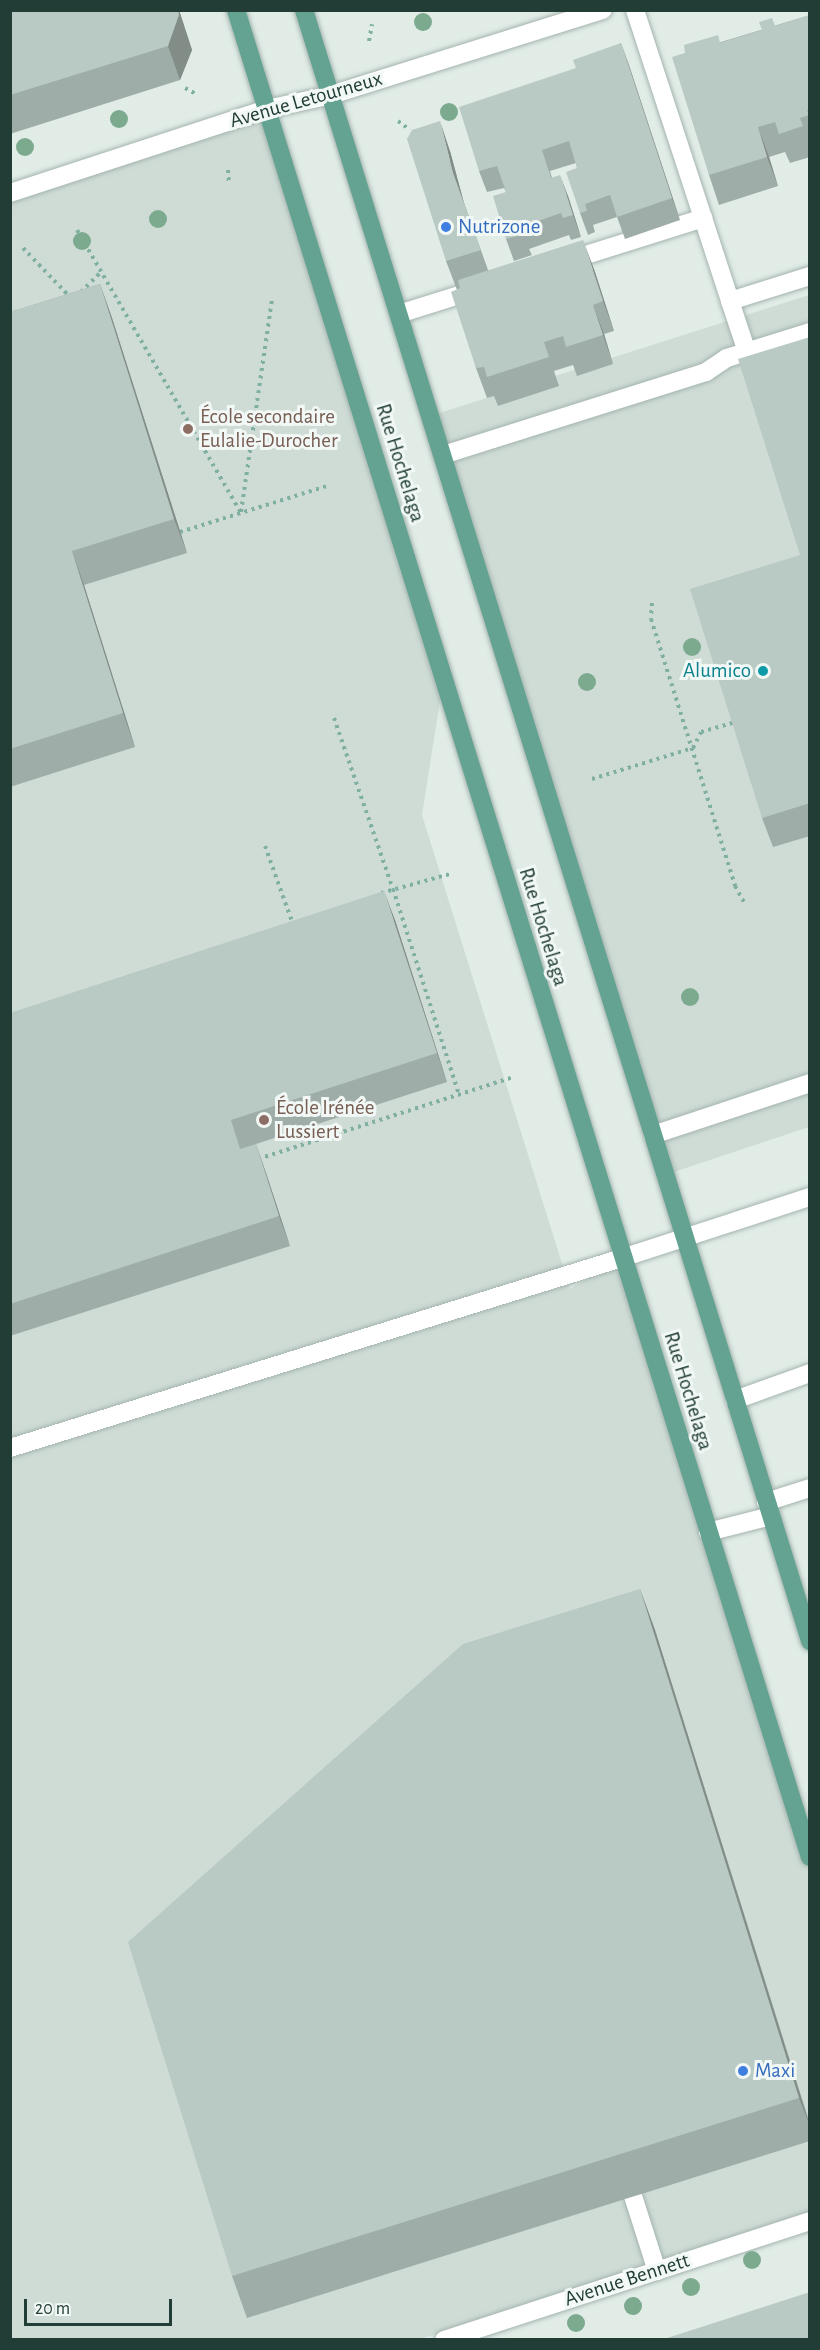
<!DOCTYPE html>
<meta charset="utf-8">
<style>
body{margin:0}
#map{position:relative;width:820px;height:2350px;overflow:hidden;background:#e1ece7;font-family:"Alegreya Sans",sans-serif}
div>[style]{position:absolute}
.built>*{inset:0;background:#cfdcd6}
.path>*{height:4px;margin-top:-2px;transform-origin:0;background:repeating-linear-gradient(90deg,#80b0a1 0 3px,transparent 0 7.5px)}
.roads{filter:drop-shadow(0 0 2px #a4b4ae) drop-shadow(0 0 2px #a4b4ae)}
.minor>*{height:18px;margin:-9px;padding:0 9px;transform-origin:9px;border-radius:9px;background:#fff}
.major>*{height:18px;margin:-9px;padding:0 9px;transform-origin:9px;border-radius:9px;background:#64a292}
.trees>*{width:18px;height:18px;margin:-9px;border-radius:50%;background:#7caa8f}
.wall>*{inset:0;background:#9fada8}
.shaded-wall>*{inset:0;background:#828d88}
.building>*{inset:0;background:#b9c9c3}
.dots>*{width:16px;height:16px;translate:-50% -50%;box-sizing:border-box;border:3px solid #f1f8f5;border-radius:50%}
span{translate:-50% -50%;white-space:nowrap;text-align:center;line-height:1.15;-webkit-text-stroke:6px #f1f8f5;paint-order:stroke}
.street-label{font-size:21px;color:#213d35}
.shop-label{font-size:21px;color:#366cbe}
.left{translate:0 -50%;text-align:left}
.education-label{font-size:21px;color:#785e54}
.culture-label{font-size:21px;color:#0d838f}
.right{translate:-100% -50%;text-align:right}
.frame{position:absolute;inset:0;border:12px solid #213d35;pointer-events:none}
.scale{position:absolute;left:24px;top:2299px;width:148px;height:27px;box-sizing:border-box;border:3px solid #213d35;border-top:0;padding-left:8px;font-size:18px;line-height:21px;white-space:nowrap;color:#213d35;-webkit-text-stroke:4px #f1f8f5;paint-order:stroke}
</style>
<div id="map">
<div class="built">
<i style="clip-path:polygon(267px 109px,443px 682px,422px 815px,570px 1289px,622px 1258px,809px 1856px,809px 2217px,420px 2339px,11px 2339px,10px 193px)"></i>
<i style="clip-path:polygon(809px 295px,809px 1127px,665px 1175px,430px 416px)"></i>
</div>
<div class="path">
<i style="left:369px;top:41px;width:17px;rotate:-80deg"></i>
<i style="left:185px;top:88px;width:13px;rotate:29deg"></i>
<i style="left:398px;top:121px;width:15px;rotate:37deg"></i>
<i style="left:228px;top:170px;width:15px;rotate:86deg"></i>
<i style="left:77px;top:230px;width:327px;rotate:59.9deg"></i>
<i style="left:23px;top:248px;width:68px;rotate:46.2deg"></i>
<i style="left:81px;top:292px;width:30px;rotate:-45deg"></i>
<i style="left:241px;top:512px;width:215px;rotate:-81.7deg"></i>
<i style="left:180px;top:532px;width:157px;rotate:-17.4deg"></i>
<i style="left:652px;top:603px;width:16px;rotate:94deg"></i>
<i style="left:651px;top:619px;width:280px;rotate:72.5deg"></i>
<i style="left:735px;top:886px;width:21px;rotate:61deg"></i>
<i style="left:334px;top:718px;width:181px;rotate:71deg"></i>
<i style="left:393px;top:889px;width:216px;rotate:72.2deg"></i>
<i style="left:592px;top:779px;width:106px;rotate:-17.1deg"></i>
<i style="left:693px;top:748px;width:18px;rotate:-63deg"></i>
<i style="left:701px;top:732px;width:33px;rotate:-16deg"></i>
<i style="left:265px;top:846px;width:83px;rotate:70.3deg"></i>
<i style="left:381px;top:893px;width:72px;rotate:-15.4deg"></i>
<i style="left:258px;top:1159px;width:268px;rotate:-17.8deg"></i>
</div>
<div class="roads">
<div class="minor">
<i style="left:635px;top:10px;width:306px;rotate:71.9deg"></i>
<i style="left:730px;top:301px;width:84px;rotate:-17.4deg"></i>
<i style="left:10px;top:193px;width:270px;rotate:-18.1deg"></i>
<i style="left:267px;top:109px;width:66px;rotate:-12.3deg"></i>
<i style="left:331px;top:95px;width:285px;rotate:-17.4deg"></i>
<i style="left:567px;top:261px;width:143px;rotate:-17.5deg"></i>
<i style="left:730px;top:301px;width:54px;rotate:71.6deg"></i>
<i style="left:399px;top:314px;width:80px;rotate:-17.5deg"></i>
<i style="left:443px;top:455px;width:276px;rotate:-17.5deg"></i>
<i style="left:706px;top:372px;width:25px;rotate:-34deg"></i>
<i style="left:727px;top:358px;width:87px;rotate:-17.4deg"></i>
<i style="left:653px;top:1135px;width:165px;rotate:-18.3deg"></i>
<i style="left:735px;top:1400px;width:80px;rotate:-19.8deg"></i>
<i style="left:10px;top:1448px;width:641px;rotate:-17.25deg"></i>
<i style="left:622px;top:1258px;width:198px;rotate:-18deg"></i>
<i style="left:766px;top:1502px;width:46px;rotate:-17.7deg"></i>
<i style="left:708px;top:1532px;width:65px;rotate:-14.3deg"></i>
<i style="left:633px;top:2196px;width:79px;rotate:72.3deg"></i>
<i style="left:444px;top:2340px;width:385px;rotate:-18deg"></i>
</div>
<div class="major">
<i style="left:236px;top:10px;width:1934px;rotate:72.74deg"></i>
<i style="left:304px;top:10px;width:1708px;rotate:72.76deg"></i>
</div>
</div>
<div class="trees">
<i style="left:423px;top:22px"></i>
<i style="left:449px;top:112px"></i>
<i style="left:119px;top:119px"></i>
<i style="left:25px;top:147px"></i>
<i style="left:158px;top:219px"></i>
<i style="left:82px;top:241px"></i>
<i style="left:692px;top:647px"></i>
<i style="left:587px;top:682px"></i>
<i style="left:690px;top:997px"></i>
<i style="left:752px;top:2260px"></i>
<i style="left:691px;top:2287px"></i>
<i style="left:633px;top:2306px"></i>
<i style="left:576px;top:2323px"></i>
</div>
<div class="wall">
<i style="clip-path:polygon(10px 10px,179px 10px,192px 50px,180px 80px,10px 134px)"></i>
<i style="clip-path:polygon(810px 15px,810px 157px,790px 163px,785px 152px,769px 157px,778px 186px,719px 205px,709px 175px,685px 53px)"></i>
<i style="clip-path:polygon(621px 43px,680px 220px,625px 239px,617px 217px,593px 225px,595px 232px,588px 235px,580px 213px,577px 168px,576px 163px,550px 171px,552px 178px,568px 196px,581px 237px,571px 240px,569px 235px,529px 249px,532px 255px,514px 261px,506px 239px,506px 192px,504px 188px,487px 192px,479px 171px,576px 68px)"></i>
<i style="clip-path:polygon(450px 151px,464px 203px,488px 270px,594px 269px,614px 331px,604px 334px,613px 364px,577px 376px,573px 365px,554px 371px,559px 386px,498px 406px,494px 396px,487px 398px,476px 368px,457px 290px,446px 261px)"></i>
<i style="clip-path:polygon(100px 284px,112px 318px,187px 553px,84px 585px,135px 747px,10px 787px,10px 312px)"></i>
<i style="clip-path:polygon(810px 337px,810px 836px,773px 847px,762px 818px,800px 555px)"></i>
<i style="clip-path:polygon(395px 920px,447px 1082px,256px 1144px,266px 1173px,290px 1246px,10px 1336px,10px 1013px)"></i>
<i style="clip-path:polygon(640px 1589px,655px 1630px,810px 2124px,810px 2141px,247px 2318px,232px 2276px)"></i>
</div>
<div class="shaded-wall">
<i style="clip-path:polygon(178px 10px,179px 10px,192px 50px,180px 80px,168px 46px)"></i>
<i style="clip-path:polygon(621px 43px,629px 65px,680px 220px,672px 198px)"></i>
<i style="clip-path:polygon(440px 121px,450px 151px,464px 203px,491px 280px,453px 173px)"></i>
<i style="clip-path:polygon(758px 127px,769px 157px,778px 186px,767px 157px)"></i>
<i style="clip-path:polygon(560px 175px,568px 196px,581px 237px,573px 215px)"></i>
<i style="clip-path:polygon(583px 240px,594px 269px,614px 331px,603px 301px)"></i>
<i style="clip-path:polygon(100px 284px,112px 318px,187px 553px,174px 519px)"></i>
<i style="clip-path:polygon(593px 305px,604px 334px,613px 364px,603px 335px)"></i>
<i style="clip-path:polygon(72px 551px,84px 585px,135px 747px,123px 713px)"></i>
<i style="clip-path:polygon(384px 891px,395px 920px,447px 1082px,437px 1053px)"></i>
<i style="clip-path:polygon(256px 1144px,266px 1173px,290px 1246px,279px 1216px)"></i>
<i style="clip-path:polygon(640px 1589px,655px 1630px,810px 2126px,799px 2098px)"></i>
</div>
<div class="building">
<i style="clip-path:polygon(10px 10px,178px 10px,179px 15px,168px 46px,10px 95px)"></i>
<i style="clip-path:polygon(810px 15px,810px 109px,807px 110px,809px 115px,800px 118px,803px 126px,779px 134px,775px 122px,758px 127px,767px 157px,709px 175px,672px 57px,685px 53px,684px 45px,718px 35px,720px 43px,762px 30px,759px 22px,772px 18px,775px 26px)"></i>
<i style="clip-path:polygon(621px 43px,672px 198px,617px 217px,610px 195px,585px 204px,587px 211px,580px 213px,566px 172px,577px 168px,569px 141px,542px 150px,551px 178px,560px 175px,573px 215px,563px 218px,561px 213px,521px 227px,524px 234px,506px 239px,493px 196px,506px 192px,497px 166px,479px 171px,459px 107px,576px 68px,573px 60px)"></i>
<i style="clip-path:polygon(440px 121px,453px 173px,481px 250px,446px 261px,407px 139px,412px 130px)"></i>
<i style="clip-path:polygon(583px 240px,603px 301px,593px 305px,603px 335px,566px 347px,563px 336px,544px 342px,549px 357px,487px 377px,484px 367px,476px 368px,451px 292px,460px 288px,458px 280px)"></i>
<i style="clip-path:polygon(100px 284px,174px 519px,72px 551px,123px 713px,10px 749px,10px 312px)"></i>
<i style="clip-path:polygon(810px 337px,810px 803px,762px 818px,690px 589px,800px 555px,738px 359px)"></i>
<i style="clip-path:polygon(384px 891px,437px 1053px,231px 1120px,240px 1149px,256px 1144px,279px 1216px,10px 1304px,10px 1013px)"></i>
<i style="clip-path:polygon(640px 1589px,799px 2098px,232px 2276px,128px 1942px,463px 1644px)"></i>
<i style="clip-path:polygon(810px 2292px,810px 2340px,661px 2340px)"></i>
</div>
<div class="dots">
<i style="left:446px;top:227px;background:#3f7fe0"></i>
<i style="left:188px;top:429px;background:#8d6e63"></i>
<i style="left:763px;top:671px;background:#0f9aa8"></i>
<i style="left:264px;top:1120px;background:#8d6e63"></i>
<i style="left:743px;top:2071px;background:#3f7fe0"></i>
</div>
<div class="street-label">
<span style="left:306px;top:100px;rotate:-16deg">Avenue Letourneux</span>
<span style="left:400px;top:463px;rotate:73deg">Rue Hochelaga</span>
<span style="left:543px;top:927px;rotate:73deg">Rue Hochelaga</span>
<span style="left:688px;top:1391px;rotate:73deg">Rue Hochelaga</span>
<span style="left:627px;top:2280px;rotate:-18deg">Avenue Bennett</span>
</div>
<div class="shop-label">
<span class="left" style="left:458px;top:227px">Nutrizone</span>
<span class="left" style="left:755px;top:2071px">Maxi</span>
</div>
<div class="education-label">
<span class="left" style="left:200px;top:429px">École secondaire<br>Eulalie-Durocher</span>
<span class="left" style="left:276px;top:1120px">École Irénée<br>Lussiert</span>
</div>
<div class="culture-label">
<span class="right" style="left:751px;top:671px">Alumico</span>
</div>
<div class="frame"></div>
<div class="scale">20 m</div>
</div>
